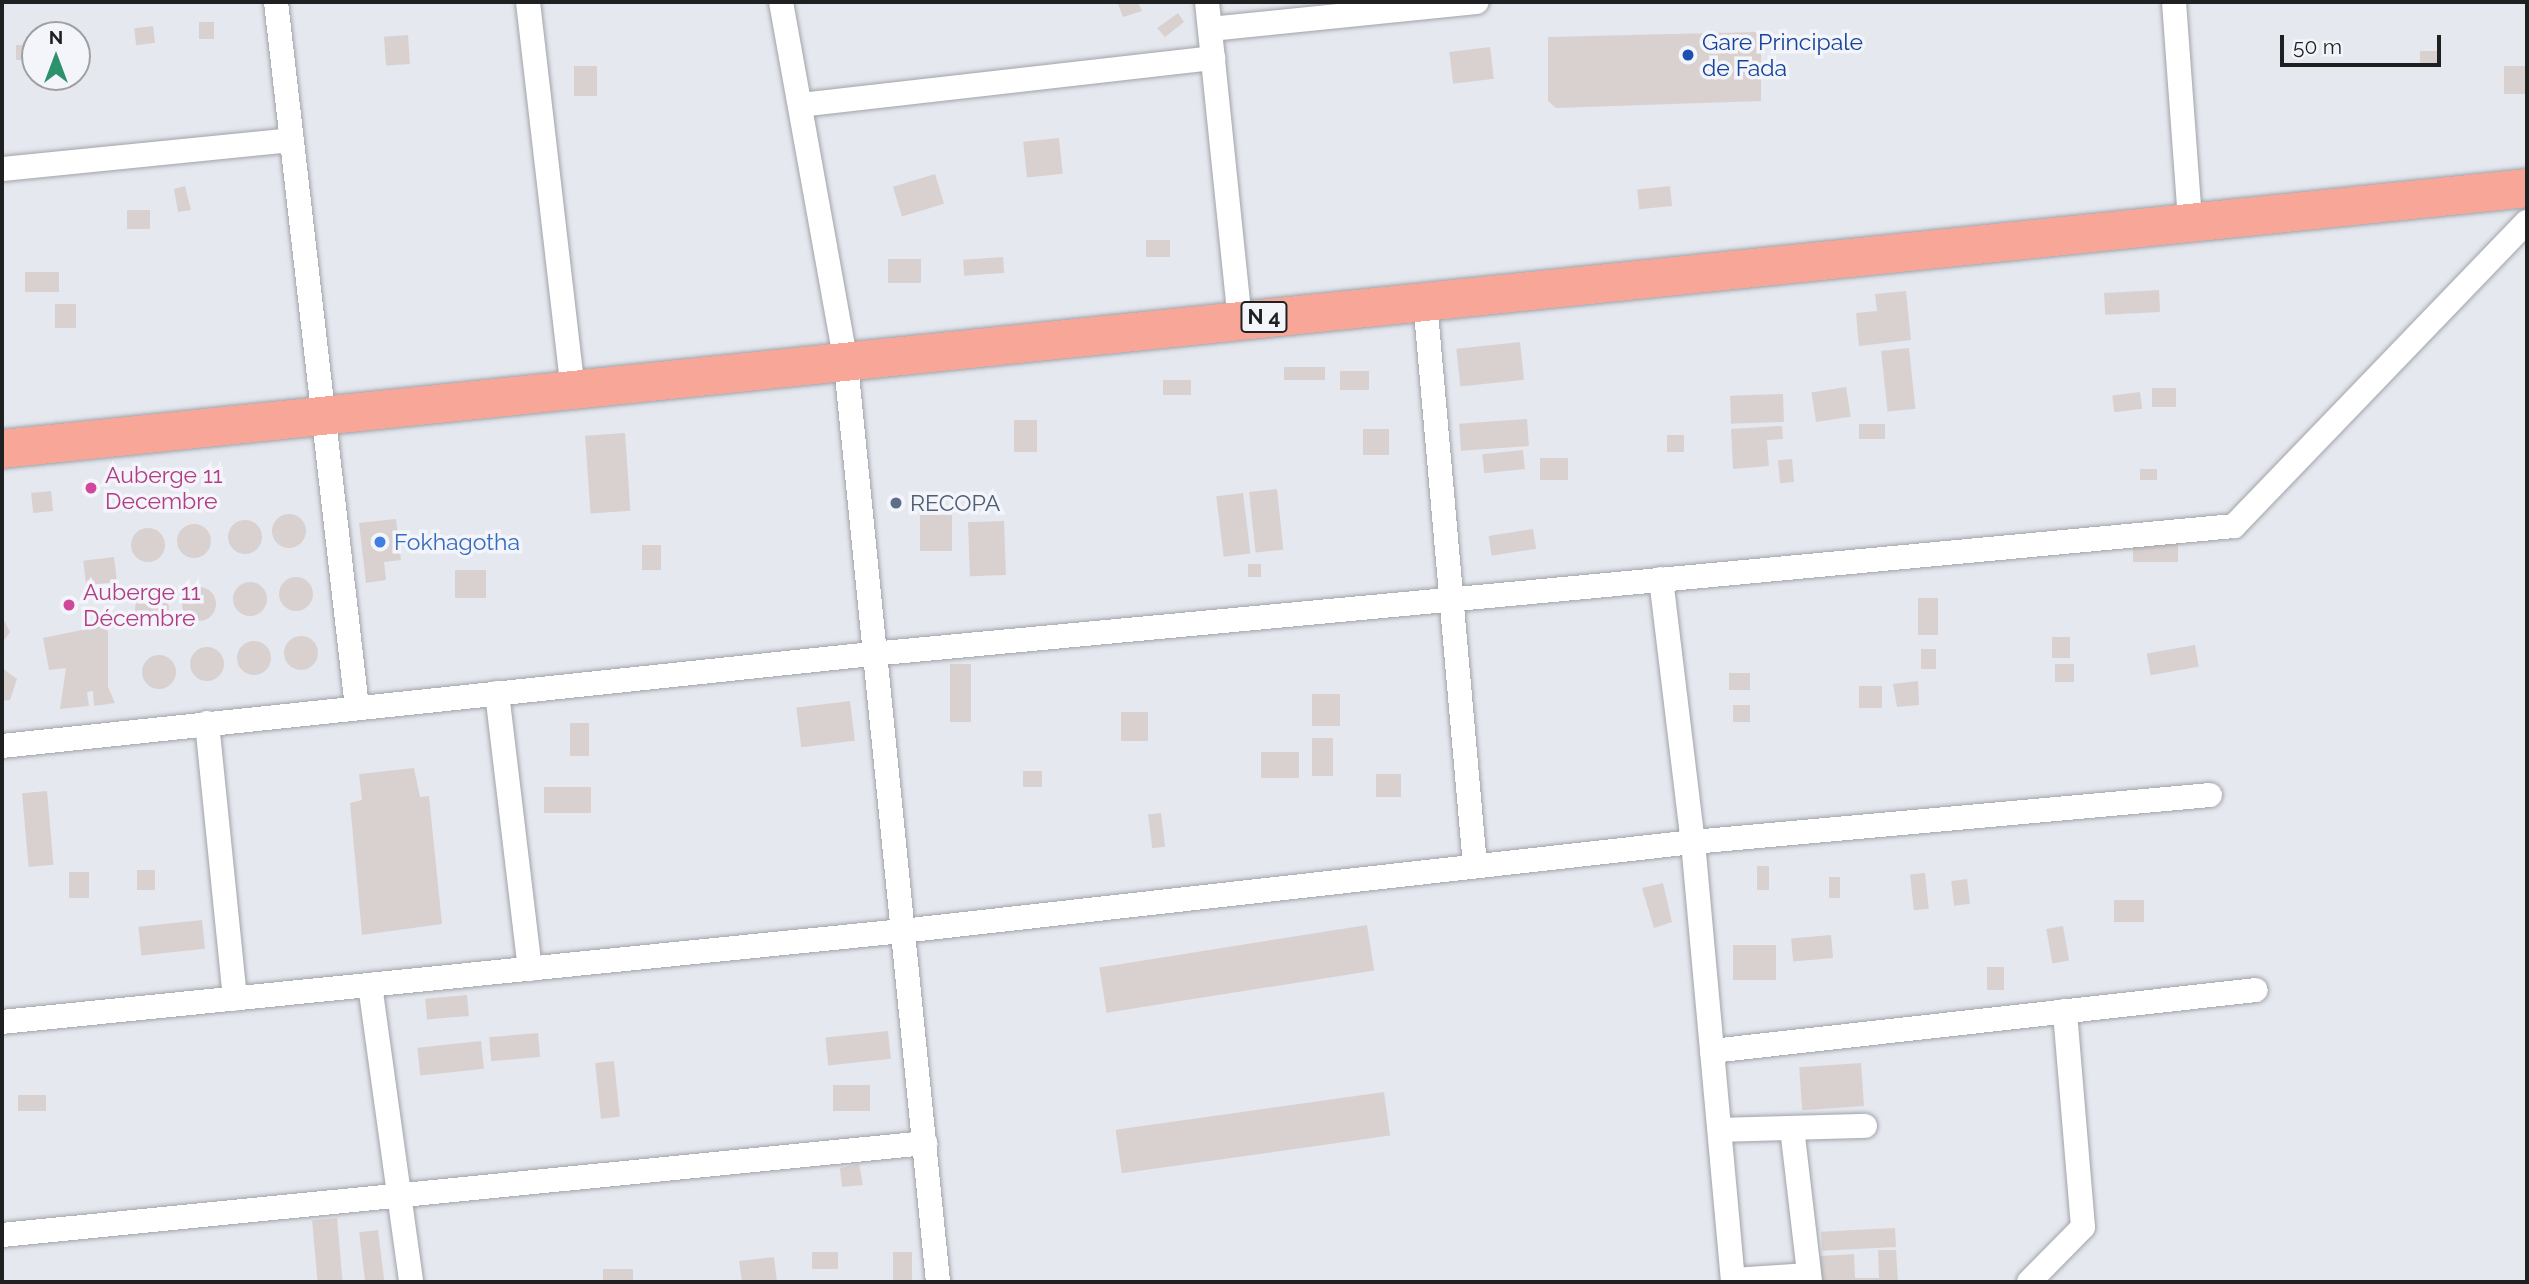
<!DOCTYPE html>
<meta charset="utf-8">
<style>
body{margin:0}
#map{position:relative;width:2529px;height:1284px;overflow:hidden;background:#e5e8ee;font-family:Raleway,sans-serif}
div>[style]{position:absolute}
.building>*{inset:0;background:#d9d1d0;transform-origin:0 0}
.round{border-radius:50%}
.roads{filter:drop-shadow(0 0 2px #a1a3a9) drop-shadow(0 0 2px #a1a3a9)}
.street>*{height:24px;margin:-12px;padding:0 12px;transform-origin:12px;border-radius:12px;background:#fff}
.highway>*{height:38px;margin:-19px;padding:0 19px;transform-origin:19px;border-radius:19px;background:#f7a697}
.dots>*{width:19px;height:19px;translate:-50% -50%;box-sizing:border-box;border:4px solid #f3f5fb;border-radius:50%}
span{translate:-50% -50%;white-space:nowrap;text-align:center;line-height:1.15;-webkit-text-stroke:7px #f3f5fb;paint-order:stroke}
.shield-label span{padding:2px 5px;background:#f3f5fb;border:2px solid;border-radius:5px;-webkit-text-stroke-width:0}
.shield-label{font-size:21px;color:#1f2022;font-weight:700}
.transit-label{font-size:23px;color:#164399}
.left{translate:0 -50%;text-align:left}
.hotel-label{font-size:23px;color:#b23c85}
.service-label{font-size:23px;color:#4e5e75}
.shop-label{font-size:23px;color:#366cbe}
.frame{position:absolute;inset:0;border:4px solid #1f2022;pointer-events:none}
.north{position:absolute;left:21px;top:21px;width:70px;height:70px;box-sizing:border-box;background:#f3f5fb;border:2px solid #9ea0a4;border-radius:50%;rotate:0deg;font-size:19px;font-weight:700;line-height:28px;text-align:center;color:#1f2022}
.north::after{content:'';display:block;margin:auto;width:24px;height:32px;background:#2e916d;clip-path:polygon(50% 0,100% 100%,50% 72%,0 100%)}
.scale{position:absolute;left:2280px;top:35px;width:161px;height:32px;box-sizing:border-box;border:4px solid #1f2022;border-top:0;padding-left:9px;font-size:21px;line-height:24px;white-space:nowrap;color:#1f2022;-webkit-text-stroke:5px #f3f5fb;paint-order:stroke}
</style>
<div id="map">
<div class="building">
<i style="clip-path:polygon(1138px 2px,1142px 11px,1123px 17px,1118px 4px)"></i>
<i style="clip-path:polygon(1178px 13px,1184px 22px,1165px 37px,1157px 28px)"></i>
<i style="left:199px;top:22px;width:15px;height:17px"></i>
<i style="left:153px;top:26px;width:17px;height:19px;rotate:83deg"></i>
<i style="clip-path:polygon(1755px 32px,1761px 37px,1761px 101px,1556px 108px,1548px 101px,1548px 37px)"></i>
<i style="left:408px;top:35px;width:29px;height:24px;rotate:86deg"></i>
<i style="left:16px;top:45px;width:19px;height:15px"></i>
<i style="left:1490px;top:47px;width:32px;height:41px;rotate:83deg"></i>
<i style="left:2420px;top:51px;width:18px;height:15px"></i>
<i style="left:574px;top:66px;width:23px;height:30px"></i>
<i style="left:2504px;top:66px;width:23px;height:28px"></i>
<i style="left:1059px;top:138px;width:36px;height:36px;rotate:84deg"></i>
<i style="left:935px;top:174px;width:31px;height:44px;rotate:73deg"></i>
<i style="clip-path:polygon(185px 186px,191px 210px,178px 212px,174px 189px)"></i>
<i style="left:1670px;top:186px;width:20px;height:33px;rotate:84deg"></i>
<i style="left:127px;top:210px;width:23px;height:19px"></i>
<i style="left:1146px;top:240px;width:24px;height:17px"></i>
<i style="left:1003px;top:257px;width:16px;height:40px;rotate:86deg"></i>
<i style="left:888px;top:259px;width:33px;height:24px"></i>
<i style="left:25px;top:272px;width:34px;height:20px"></i>
<i style="left:2159px;top:290px;width:22px;height:55px;rotate:87deg"></i>
<i style="clip-path:polygon(1906px 291px,1911px 340px,1859px 346px,1856px 313px,1877px 311px,1875px 294px)"></i>
<i style="left:55px;top:304px;width:21px;height:24px"></i>
<i style="left:1520px;top:342px;width:38px;height:64px;rotate:84deg"></i>
<i style="left:1909px;top:348px;width:61px;height:28px;rotate:84deg"></i>
<i style="left:1284px;top:367px;width:41px;height:13px"></i>
<i style="left:1340px;top:371px;width:29px;height:19px"></i>
<i style="left:1163px;top:380px;width:28px;height:15px"></i>
<i style="left:1846px;top:387px;width:30px;height:35px;rotate:81deg"></i>
<i style="left:2152px;top:388px;width:24px;height:19px"></i>
<i style="left:2140px;top:392px;width:17px;height:28px;rotate:83deg"></i>
<i style="left:1783px;top:394px;width:28px;height:53px;rotate:88deg"></i>
<i style="left:1527px;top:419px;width:27px;height:68px;rotate:86deg"></i>
<i style="left:1014px;top:420px;width:23px;height:32px"></i>
<i style="left:1859px;top:424px;width:26px;height:15px"></i>
<i style="clip-path:polygon(1782px 426px,1783px 439px,1767px 440px,1769px 466px,1733px 469px,1731px 429px)"></i>
<i style="left:1363px;top:429px;width:26px;height:26px"></i>
<i style="left:625px;top:433px;width:78px;height:40px;rotate:86deg"></i>
<i style="left:1667px;top:435px;width:17px;height:17px"></i>
<i style="left:1523px;top:450px;width:19px;height:41px;rotate:84deg"></i>
<i style="left:1540px;top:458px;width:28px;height:22px"></i>
<i style="left:1792px;top:459px;width:23px;height:14px;rotate:85deg"></i>
<i style="left:2140px;top:469px;width:17px;height:11px"></i>
<i style="left:1277px;top:489px;width:61px;height:28px;rotate:84deg"></i>
<i style="left:51px;top:491px;width:20px;height:20px;rotate:84deg"></i>
<i style="left:1243px;top:493px;width:61px;height:27px;rotate:83deg"></i>
<i class="round" style="left:272px;top:514px;width:34px;height:34px"></i>
<i style="left:920px;top:515px;width:32px;height:36px"></i>
<i style="clip-path:polygon(396px 519px,401px 560px,384px 562px,386px 580px,366px 583px,359px 523px)"></i>
<i class="round" style="left:228px;top:520px;width:34px;height:34px"></i>
<i style="left:1004px;top:521px;width:54px;height:36px;rotate:88deg"></i>
<i class="round" style="left:177px;top:524px;width:34px;height:34px"></i>
<i class="round" style="left:131px;top:528px;width:34px;height:34px"></i>
<i style="left:1533px;top:529px;width:20px;height:45px;rotate:81deg"></i>
<i style="left:2133px;top:538px;width:45px;height:24px"></i>
<i style="left:642px;top:545px;width:19px;height:25px"></i>
<i style="left:114px;top:557px;width:25px;height:31px;rotate:83deg"></i>
<i style="left:1248px;top:564px;width:13px;height:13px"></i>
<i style="left:455px;top:570px;width:31px;height:28px"></i>
<i class="round" style="left:279px;top:577px;width:34px;height:34px"></i>
<i class="round" style="left:233px;top:582px;width:34px;height:34px"></i>
<i class="round" style="left:182px;top:587px;width:34px;height:34px"></i>
<i class="round" style="left:135px;top:592px;width:34px;height:34px"></i>
<i style="left:1918px;top:598px;width:20px;height:37px"></i>
<i style="clip-path:polygon(2px 616px,10px 632px,2px 643px)"></i>
<i style="clip-path:polygon(101px 626px,108px 631px,108px 687px,115px 703px,94px 706px,93px 691px,87px 692px,89px 706px,60px 709px,66px 668px,49px 670px,43px 638px)"></i>
<i class="round" style="left:284px;top:636px;width:34px;height:34px"></i>
<i style="left:2052px;top:637px;width:18px;height:21px"></i>
<i class="round" style="left:237px;top:641px;width:34px;height:34px"></i>
<i style="left:2195px;top:645px;width:22px;height:49px;rotate:80deg"></i>
<i class="round" style="left:190px;top:647px;width:34px;height:34px"></i>
<i style="left:1921px;top:649px;width:15px;height:20px"></i>
<i class="round" style="left:142px;top:655px;width:34px;height:34px"></i>
<i style="left:950px;top:664px;width:21px;height:58px"></i>
<i style="left:2055px;top:664px;width:19px;height:18px"></i>
<i style="clip-path:polygon(2px 668px,17px 679px,10px 700px,2px 701px)"></i>
<i style="left:1729px;top:673px;width:21px;height:17px"></i>
<i style="clip-path:polygon(1918px 681px,1919px 705px,1897px 707px,1893px 684px)"></i>
<i style="left:1859px;top:686px;width:23px;height:22px"></i>
<i style="left:1312px;top:694px;width:28px;height:32px"></i>
<i style="left:850px;top:701px;width:40px;height:54px;rotate:83deg"></i>
<i style="left:1733px;top:705px;width:17px;height:17px"></i>
<i style="left:1121px;top:712px;width:27px;height:29px"></i>
<i style="left:570px;top:723px;width:19px;height:33px"></i>
<i style="left:1312px;top:738px;width:21px;height:38px"></i>
<i style="left:1261px;top:752px;width:38px;height:26px"></i>
<i style="clip-path:polygon(414px 768px,420px 797px,429px 796px,442px 924px,362px 935px,350px 803px,362px 800px,359px 774px)"></i>
<i style="left:1023px;top:771px;width:19px;height:16px"></i>
<i style="left:1376px;top:774px;width:25px;height:23px"></i>
<i style="left:544px;top:787px;width:47px;height:26px"></i>
<i style="left:47px;top:791px;width:74px;height:25px;rotate:85deg"></i>
<i style="left:1161px;top:813px;width:34px;height:13px;rotate:83deg"></i>
<i style="left:1757px;top:866px;width:12px;height:24px"></i>
<i style="left:137px;top:870px;width:18px;height:20px"></i>
<i style="left:69px;top:872px;width:20px;height:26px"></i>
<i style="left:1925px;top:873px;width:36px;height:15px;rotate:84deg"></i>
<i style="left:1829px;top:877px;width:11px;height:21px"></i>
<i style="left:1967px;top:879px;width:25px;height:16px;rotate:83deg"></i>
<i style="clip-path:polygon(1663px 883px,1672px 922px,1654px 928px,1642px 888px)"></i>
<i style="left:2114px;top:900px;width:30px;height:22px"></i>
<i style="left:202px;top:920px;width:29px;height:64px;rotate:84deg"></i>
<i style="left:1367px;top:925px;width:46px;height:271px;rotate:81deg"></i>
<i style="left:2063px;top:926px;width:35px;height:17px;rotate:80deg"></i>
<i style="left:1831px;top:935px;width:23px;height:40px;rotate:85deg"></i>
<i style="left:1733px;top:945px;width:43px;height:35px"></i>
<i style="left:1987px;top:967px;width:17px;height:23px"></i>
<i style="left:467px;top:995px;width:21px;height:42px;rotate:85deg"></i>
<i style="left:888px;top:1031px;width:28px;height:63px;rotate:84deg"></i>
<i style="left:538px;top:1033px;width:24px;height:49px;rotate:85deg"></i>
<i style="left:481px;top:1041px;width:28px;height:64px;rotate:84deg"></i>
<i style="left:614px;top:1061px;width:56px;height:19px;rotate:84deg"></i>
<i style="left:1861px;top:1063px;width:43px;height:62px;rotate:86deg"></i>
<i style="left:833px;top:1085px;width:37px;height:26px"></i>
<i style="left:1384px;top:1092px;width:44px;height:271px;rotate:82deg"></i>
<i style="left:18px;top:1095px;width:28px;height:16px"></i>
<i style="clip-path:polygon(859px 1164px,863px 1185px,842px 1187px,840px 1168px)"></i>
<i style="left:337px;top:1218px;width:64px;height:25px;rotate:85deg"></i>
<i style="left:1895px;top:1228px;width:19px;height:74px;rotate:87deg"></i>
<i style="left:378px;top:1230px;width:51px;height:19px;rotate:83deg"></i>
<i style="clip-path:polygon(1878px 1250px,1896px 1250px,1898px 1282px,1821px 1282px,1820px 1256px,1854px 1254px,1855px 1278px,1879px 1278px)"></i>
<i style="left:812px;top:1252px;width:26px;height:17px"></i>
<i style="left:893px;top:1252px;width:19px;height:30px"></i>
<i style="clip-path:polygon(774px 1257px,777px 1282px,742px 1282px,739px 1261px)"></i>
<i style="left:603px;top:1269px;width:30px;height:13px"></i>
</div>
<div class="roads">
<div class="street">
<i style="left:276px;top:2px;width:710px;rotate:83.45deg"></i>
<i style="left:528px;top:2px;width:394px;rotate:83.4deg"></i>
<i style="left:781px;top:2px;width:369px;rotate:79.8deg"></i>
<i style="left:846px;top:365px;width:922px;rotate:84.27deg"></i>
<i style="left:1207px;top:2px;width:320px;rotate:84.1deg"></i>
<i style="left:2174px;top:2px;width:221px;rotate:85.8deg"></i>
<i style="left:1210px;top:29px;width:268px;rotate:-5.8deg"></i>
<i style="left:800px;top:105px;width:416px;rotate:-6.5deg"></i>
<i style="left:2px;top:169px;width:291px;rotate:-5.7deg"></i>
<i style="left:1425px;top:301px;width:567px;rotate:84.94deg"></i>
<i style="left:1661px;top:579px;width:265px;rotate:83.1deg"></i>
<i style="left:1693px;top:842px;width:442px;rotate:84.8deg"></i>
<i style="left:497px;top:693px;width:278px;rotate:83.2deg"></i>
<i style="left:207px;top:723px;width:277px;rotate:84.2deg"></i>
<i style="left:2px;top:746px;width:875px;rotate:-6.04deg"></i>
<i style="left:872px;top:654px;width:1368px;rotate:-5.37deg"></i>
<i style="left:2234px;top:526px;width:422px;rotate:-46.1deg"></i>
<i style="left:370px;top:985px;width:300px;rotate:82.1deg"></i>
<i style="left:2px;top:1022px;width:905px;rotate:-5.77deg"></i>
<i style="left:902px;top:931px;width:796px;rotate:-6.42deg"></i>
<i style="left:1693px;top:842px;width:519px;rotate:-5.19deg"></i>
<i style="left:1712px;top:1051px;width:547px;rotate:-6.4deg"></i>
<i style="left:1792px;top:1128px;width:155px;rotate:83.3deg"></i>
<i style="left:1720px;top:1130px;width:145px;rotate:-1.6deg"></i>
<i style="left:2px;top:1235px;width:928px;rotate:-5.69deg"></i>
<i style="left:1733px;top:1280px;width:76px;rotate:-3.8deg"></i>
<i style="left:2029px;top:1282px;width:77px;rotate:-45.5deg"></i>
<i style="left:2083px;top:1227px;width:217px;rotate:-94.8deg"></i>
</div>
<div class="highway">
<i style="left:2px;top:449px;width:2538px;rotate:-5.9deg"></i>
</div>
</div>
<div class="dots">
<i style="left:1688px;top:55px;background:#1a4fb4"></i>
<i style="left:91px;top:488px;background:#d1479c"></i>
<i style="left:896px;top:503px;background:#5c6f8a"></i>
<i style="left:380px;top:542px;background:#3f7fe0"></i>
<i style="left:69px;top:605px;background:#d1479c"></i>
</div>
<div class="shield-label">
<span style="left:1264px;top:317px">N 4</span>
</div>
<div class="transit-label">
<span class="left" style="left:1702px;top:55px">Gare Principale<br>de Fada</span>
</div>
<div class="hotel-label">
<span class="left" style="left:105px;top:488px">Auberge 11<br>Decembre</span>
<span class="left" style="left:83px;top:605px">Auberge 11<br>Décembre</span>
</div>
<div class="service-label">
<span class="left" style="left:910px;top:503px">RECOPA</span>
</div>
<div class="shop-label">
<span class="left" style="left:394px;top:542px">Fokhagotha</span>
</div>
<div class="frame"></div>
<div class="north">N</div>
<div class="scale">50 m</div>
</div>
